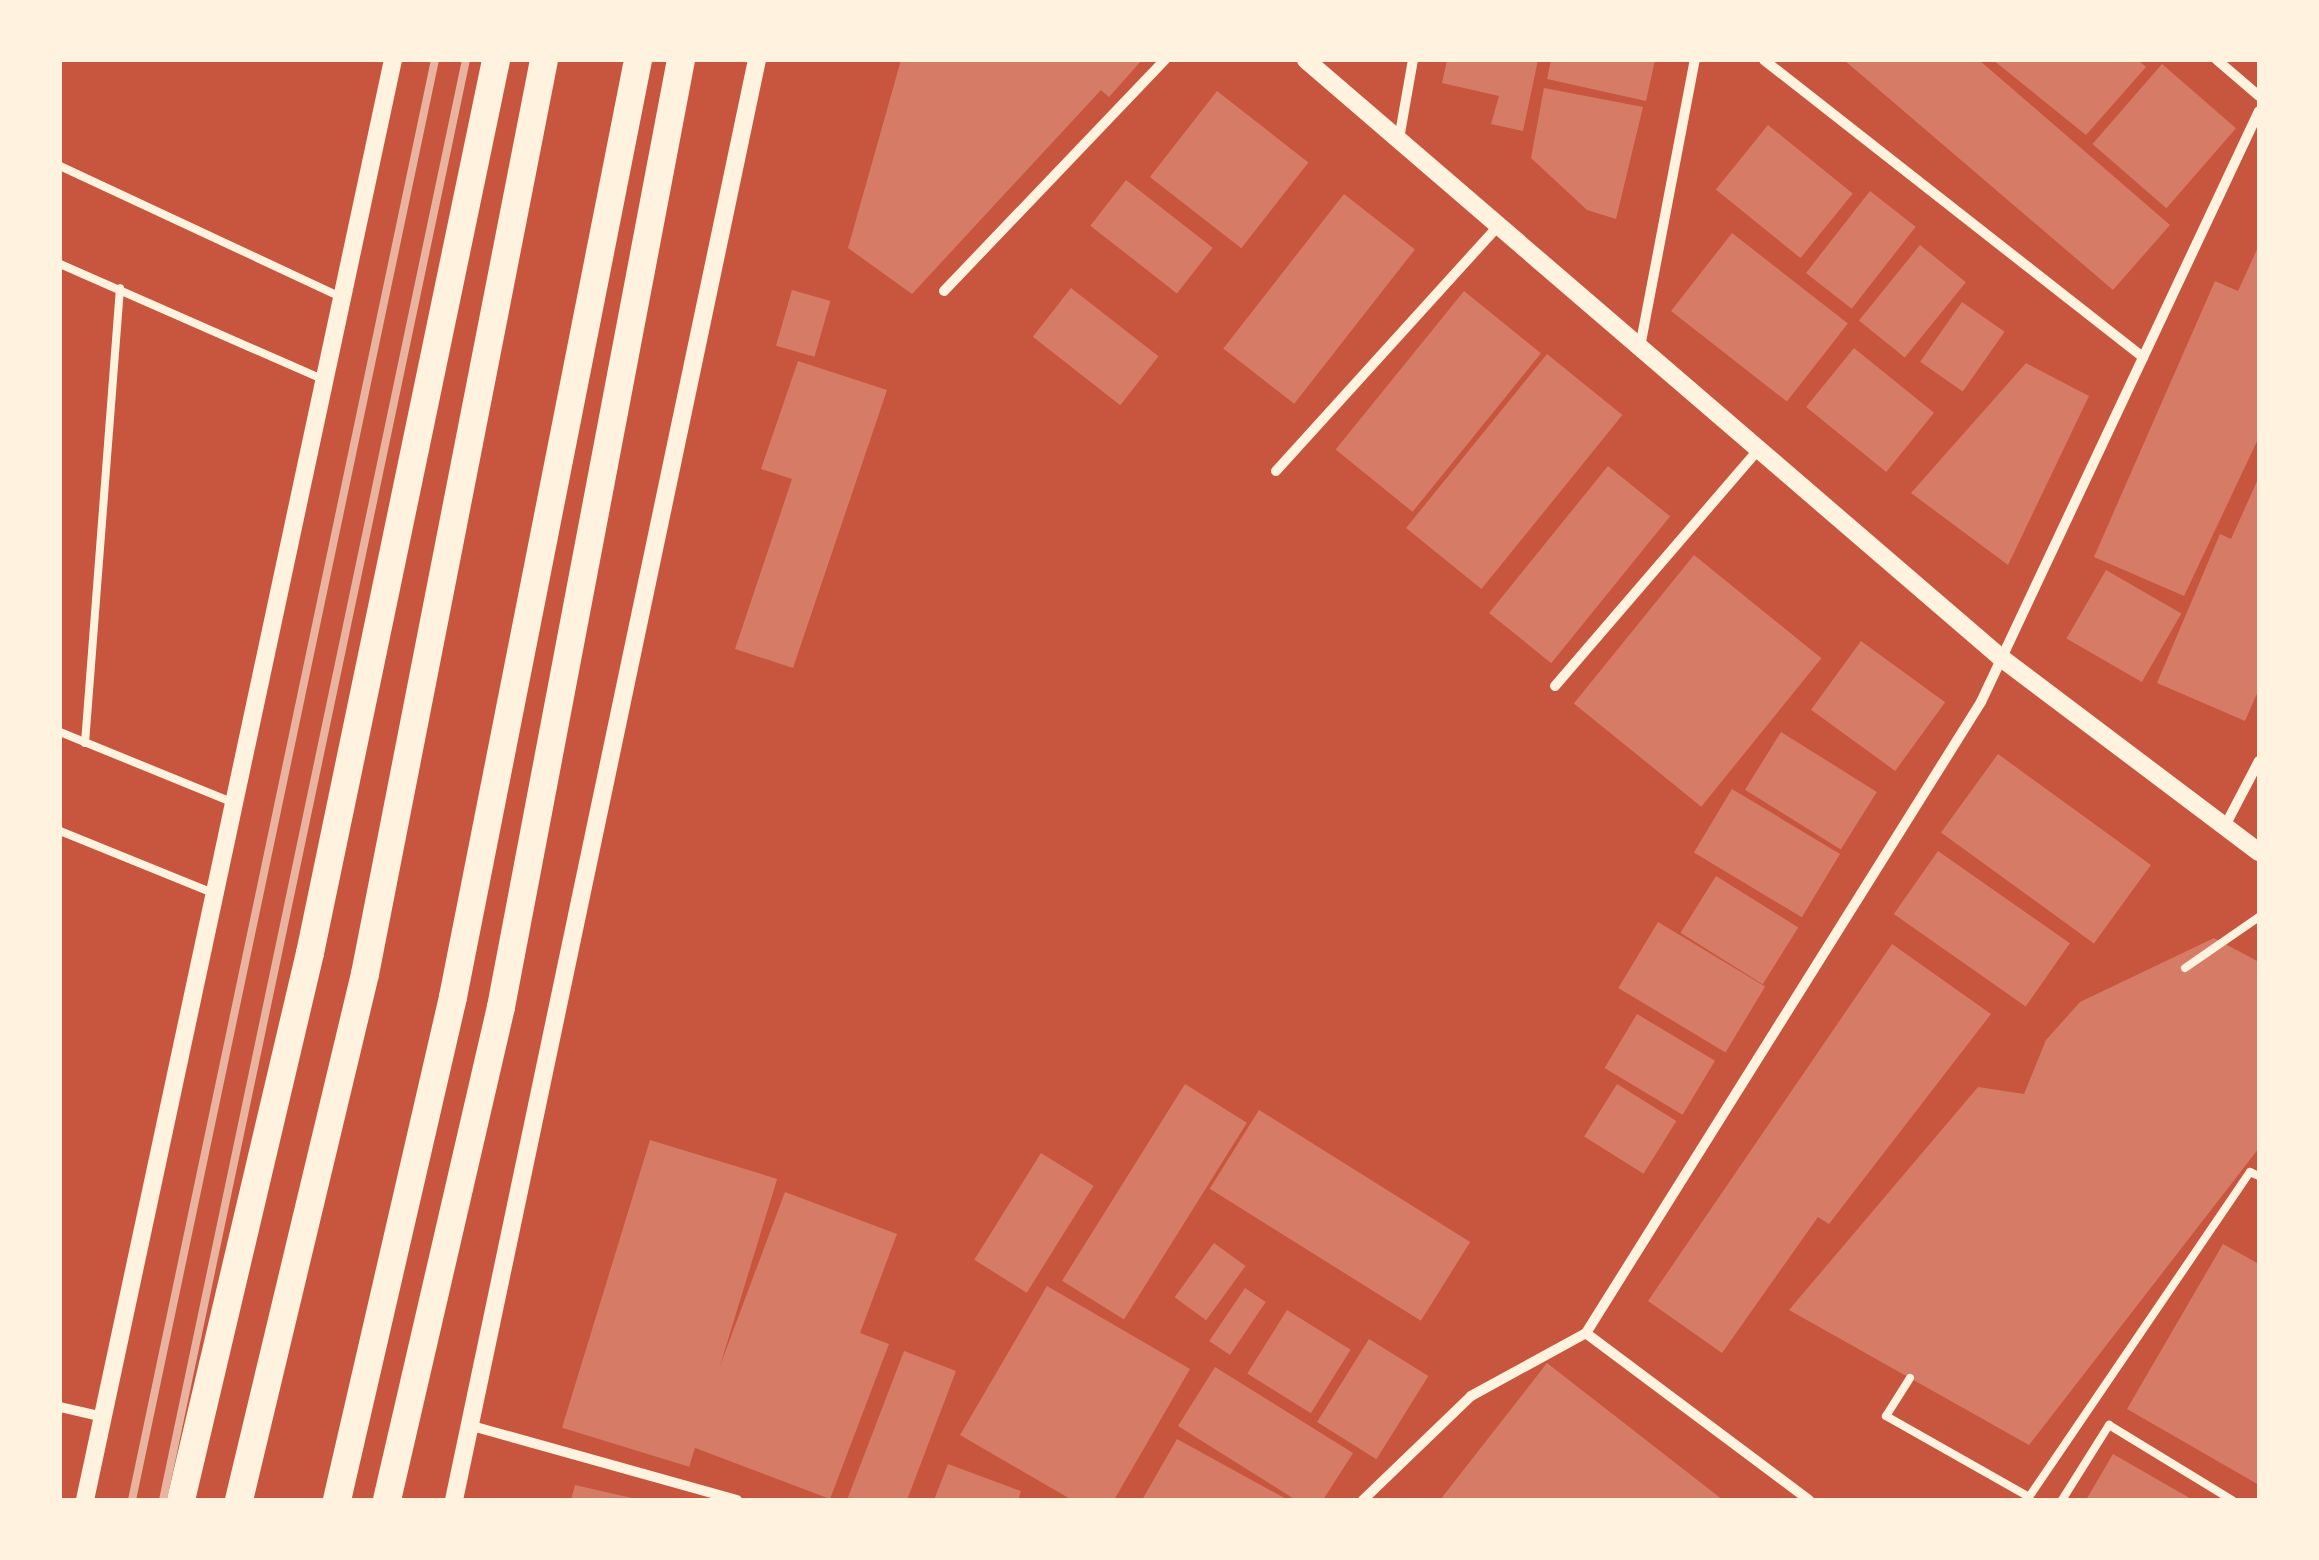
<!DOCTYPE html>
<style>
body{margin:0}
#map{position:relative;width:2319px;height:1560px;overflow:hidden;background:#c8553d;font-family:Montserrat,sans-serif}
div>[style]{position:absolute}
.building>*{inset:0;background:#d67c66;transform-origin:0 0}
.service>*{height:8px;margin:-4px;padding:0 4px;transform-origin:4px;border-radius:4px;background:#fff3e0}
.minor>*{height:10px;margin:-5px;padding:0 5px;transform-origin:5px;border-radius:5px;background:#fff3e0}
.tertiary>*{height:18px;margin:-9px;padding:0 9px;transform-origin:9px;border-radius:9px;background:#fff3e0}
.trunk>*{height:28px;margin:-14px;padding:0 14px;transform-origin:14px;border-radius:14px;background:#fff3e0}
.rail>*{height:8px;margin:-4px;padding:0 4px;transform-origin:4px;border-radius:4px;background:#e9b49f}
span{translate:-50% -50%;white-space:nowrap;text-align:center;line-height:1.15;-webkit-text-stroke:10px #fff3e0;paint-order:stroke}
.frame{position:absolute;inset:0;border:62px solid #fff3e0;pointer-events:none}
</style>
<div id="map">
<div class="building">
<i style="clip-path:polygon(901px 60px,1142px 60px,1109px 97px,1101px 90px,912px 294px,848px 248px)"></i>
<i style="clip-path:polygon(1447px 60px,1538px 60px,1523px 131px,1491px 124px,1499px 96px,1442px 83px)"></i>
<i style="clip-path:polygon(1551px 60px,1655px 60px,1646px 101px,1547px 79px)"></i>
<i style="clip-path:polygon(1844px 60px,1979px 60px,2170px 225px,2113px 290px)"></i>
<i style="clip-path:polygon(1993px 60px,2138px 60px,2146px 67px,2086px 135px)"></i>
<i style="left:2162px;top:64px;width:98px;height:106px;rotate:41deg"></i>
<i style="clip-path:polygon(1544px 88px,1643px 107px,1616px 219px,1587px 210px,1531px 158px)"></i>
<i style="left:1217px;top:91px;width:116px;height:109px;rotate:38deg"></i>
<i style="left:1768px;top:125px;width:109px;height:83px;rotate:39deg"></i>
<i style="left:1126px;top:180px;width:110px;height:58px;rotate:38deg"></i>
<i style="left:1870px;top:191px;width:58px;height:104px;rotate:38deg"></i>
<i style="left:1344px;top:194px;width:90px;height:196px;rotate:38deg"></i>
<i style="left:1732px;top:233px;width:147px;height:99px;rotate:38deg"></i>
<i style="left:1920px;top:245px;width:59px;height:97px;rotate:39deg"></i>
<i style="clip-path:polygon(2259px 245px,2259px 437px,2184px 596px,2094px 557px,2215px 281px,2238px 291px)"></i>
<i style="left:1071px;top:288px;width:111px;height:62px;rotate:38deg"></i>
<i style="left:792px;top:290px;width:40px;height:58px;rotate:16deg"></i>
<i style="left:1464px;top:291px;width:99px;height:204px;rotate:39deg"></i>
<i style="left:1962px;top:302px;width:52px;height:73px;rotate:35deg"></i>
<i style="left:1854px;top:348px;width:103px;height:76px;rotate:39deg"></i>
<i style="left:1547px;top:354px;width:97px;height:224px;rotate:39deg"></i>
<i style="clip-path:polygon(798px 361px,887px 390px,793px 668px,735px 649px,792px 479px,761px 469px)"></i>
<i style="clip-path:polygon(2026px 363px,2089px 396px,2008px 565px,1911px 493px)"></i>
<i style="left:1608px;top:466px;width:80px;height:189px;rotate:39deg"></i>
<i style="clip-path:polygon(2259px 477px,2259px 689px,2245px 721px,2157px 683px,2220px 534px,2231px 539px)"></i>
<i style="left:1694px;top:555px;width:164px;height:191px;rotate:39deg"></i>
<i style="left:2106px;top:570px;width:87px;height:79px;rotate:30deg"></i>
<i style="left:1861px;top:641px;width:104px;height:85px;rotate:36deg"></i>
<i style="left:1781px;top:732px;width:113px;height:68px;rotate:32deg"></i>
<i style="left:1998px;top:754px;width:189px;height:97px;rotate:36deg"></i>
<i style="left:1732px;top:789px;width:126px;height:74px;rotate:31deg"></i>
<i style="left:1938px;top:851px;width:161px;height:77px;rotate:35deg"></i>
<i style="left:1716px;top:876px;width:97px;height:67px;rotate:32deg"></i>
<i style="left:1658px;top:922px;width:125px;height:77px;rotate:31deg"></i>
<i style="clip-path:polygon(2214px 938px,2259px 962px,2259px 1148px,2029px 1445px,1789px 1310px,1978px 1087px,2024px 1094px,2046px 1040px,2080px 1002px)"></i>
<i style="clip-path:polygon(1892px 944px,1991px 1014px,1829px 1224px,1818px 1217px,1722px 1353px,1648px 1301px)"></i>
<i style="left:1637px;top:1014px;width:91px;height:63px;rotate:31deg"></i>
<i style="left:1185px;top:1084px;width:73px;height:232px;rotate:32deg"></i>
<i style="left:1617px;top:1084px;width:70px;height:62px;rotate:32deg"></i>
<i style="left:1259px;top:1110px;width:249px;height:93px;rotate:32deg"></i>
<i style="left:650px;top:1140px;width:133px;height:301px;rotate:17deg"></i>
<i style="left:1041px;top:1153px;width:62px;height:126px;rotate:32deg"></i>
<i style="clip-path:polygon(785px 1192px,897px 1234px,860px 1333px,889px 1344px,830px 1499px,690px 1446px)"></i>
<i style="left:1214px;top:1243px;width:39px;height:67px;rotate:36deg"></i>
<i style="clip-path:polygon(2223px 1244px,2259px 1264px,2259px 1485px,2127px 1409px)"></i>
<i style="clip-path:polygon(1047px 1286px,1190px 1369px,1114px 1500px,1072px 1500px,960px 1435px)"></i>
<i style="left:1245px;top:1288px;width:25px;height:64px;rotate:34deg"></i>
<i style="left:1287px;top:1310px;width:75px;height:75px;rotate:32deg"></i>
<i style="left:1369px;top:1339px;width:70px;height:98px;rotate:32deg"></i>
<i style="clip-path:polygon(904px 1351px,956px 1371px,907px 1500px,847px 1500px)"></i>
<i style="clip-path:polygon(1547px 1363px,1723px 1500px,1440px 1500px)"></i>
<i style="clip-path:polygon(1215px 1367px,1353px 1453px,1323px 1500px,1296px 1500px,1178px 1426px)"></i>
<i style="clip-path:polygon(1177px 1439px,1288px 1500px,1142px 1500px)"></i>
<i style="clip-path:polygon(2113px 1454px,2193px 1500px,2086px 1500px)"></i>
<i style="clip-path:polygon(948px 1464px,1021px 1491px,1018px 1500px,934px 1500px)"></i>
<i style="clip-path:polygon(575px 1485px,632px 1498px,632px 1500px,571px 1500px)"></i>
</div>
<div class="service">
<i style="left:60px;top:166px;width:310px;rotate:25deg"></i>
<i style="left:60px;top:264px;width:286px;rotate:23.7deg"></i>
<i style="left:60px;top:732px;width:188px;rotate:22.2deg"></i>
<i style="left:85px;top:743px;width:456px;rotate:-85.6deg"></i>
<i style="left:60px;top:831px;width:167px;rotate:22.1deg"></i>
<i style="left:2185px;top:968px;width:90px;rotate:-34.6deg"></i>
<i style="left:1910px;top:1378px;width:45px;rotate:122.3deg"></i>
<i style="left:1886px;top:1416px;width:164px;rotate:29.5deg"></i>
<i style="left:2029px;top:1497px;width:393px;rotate:-55.8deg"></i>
<i style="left:2250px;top:1172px;width:10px;rotate:24deg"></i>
<i style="left:2062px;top:1500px;width:89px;rotate:-57.9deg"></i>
<i style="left:2109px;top:1425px;width:144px;rotate:31.4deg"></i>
</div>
<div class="minor">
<i style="left:1764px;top:60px;width:482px;rotate:38.1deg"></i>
<i style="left:2217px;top:60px;width:55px;rotate:40.6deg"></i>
<i style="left:1399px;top:139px;width:80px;rotate:-80deg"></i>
<i style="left:944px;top:291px;width:320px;rotate:-46.3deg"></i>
<i style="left:1640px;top:347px;width:292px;rotate:-79.2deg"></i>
<i style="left:1276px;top:471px;width:331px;rotate:-47.8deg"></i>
<i style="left:1555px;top:686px;width:311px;rotate:-49.3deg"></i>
<i style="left:2226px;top:824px;width:71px;rotate:-62.4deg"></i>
<i style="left:60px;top:1407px;width:44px;rotate:13.1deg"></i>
<i style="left:472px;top:1426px;width:275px;rotate:15.6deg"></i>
<i style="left:1363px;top:1500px;width:150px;rotate:-43.9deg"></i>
<i style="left:1471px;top:1396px;width:131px;rotate:-28.7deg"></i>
<i style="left:1809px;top:1500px;width:279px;rotate:-143.2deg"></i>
<i style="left:1586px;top:1333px;width:744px;rotate:-57.95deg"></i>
<i style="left:1981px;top:702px;width:653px;rotate:-64.81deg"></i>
</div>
<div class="tertiary">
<i style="left:1306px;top:60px;width:915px;rotate:40.7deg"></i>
<i style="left:2000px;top:657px;width:324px;rotate:37deg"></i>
<i style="left:85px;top:1500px;width:1473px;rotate:-77.93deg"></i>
<i style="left:454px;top:1500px;width:1472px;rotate:-78.12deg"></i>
</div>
<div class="trunk">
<i style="left:181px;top:1500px;width:562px;rotate:-76.73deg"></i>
<i style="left:310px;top:953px;width:912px;rotate:-78.23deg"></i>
<i style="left:239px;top:1500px;width:541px;rotate:-76.53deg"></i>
<i style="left:365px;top:974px;width:931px;rotate:-78.92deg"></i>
<i style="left:337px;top:1500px;width:516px;rotate:-77.01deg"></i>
<i style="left:453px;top:997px;width:955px;rotate:-78.83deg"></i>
<i style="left:387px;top:1500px;width:506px;rotate:-76.98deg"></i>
<i style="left:501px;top:1007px;width:964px;rotate:-79.24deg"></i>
</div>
<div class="rail">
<i style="left:132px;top:1500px;width:1472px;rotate:-78.12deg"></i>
<i style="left:163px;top:1500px;width:1472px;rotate:-78.12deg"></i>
</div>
<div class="frame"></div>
</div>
